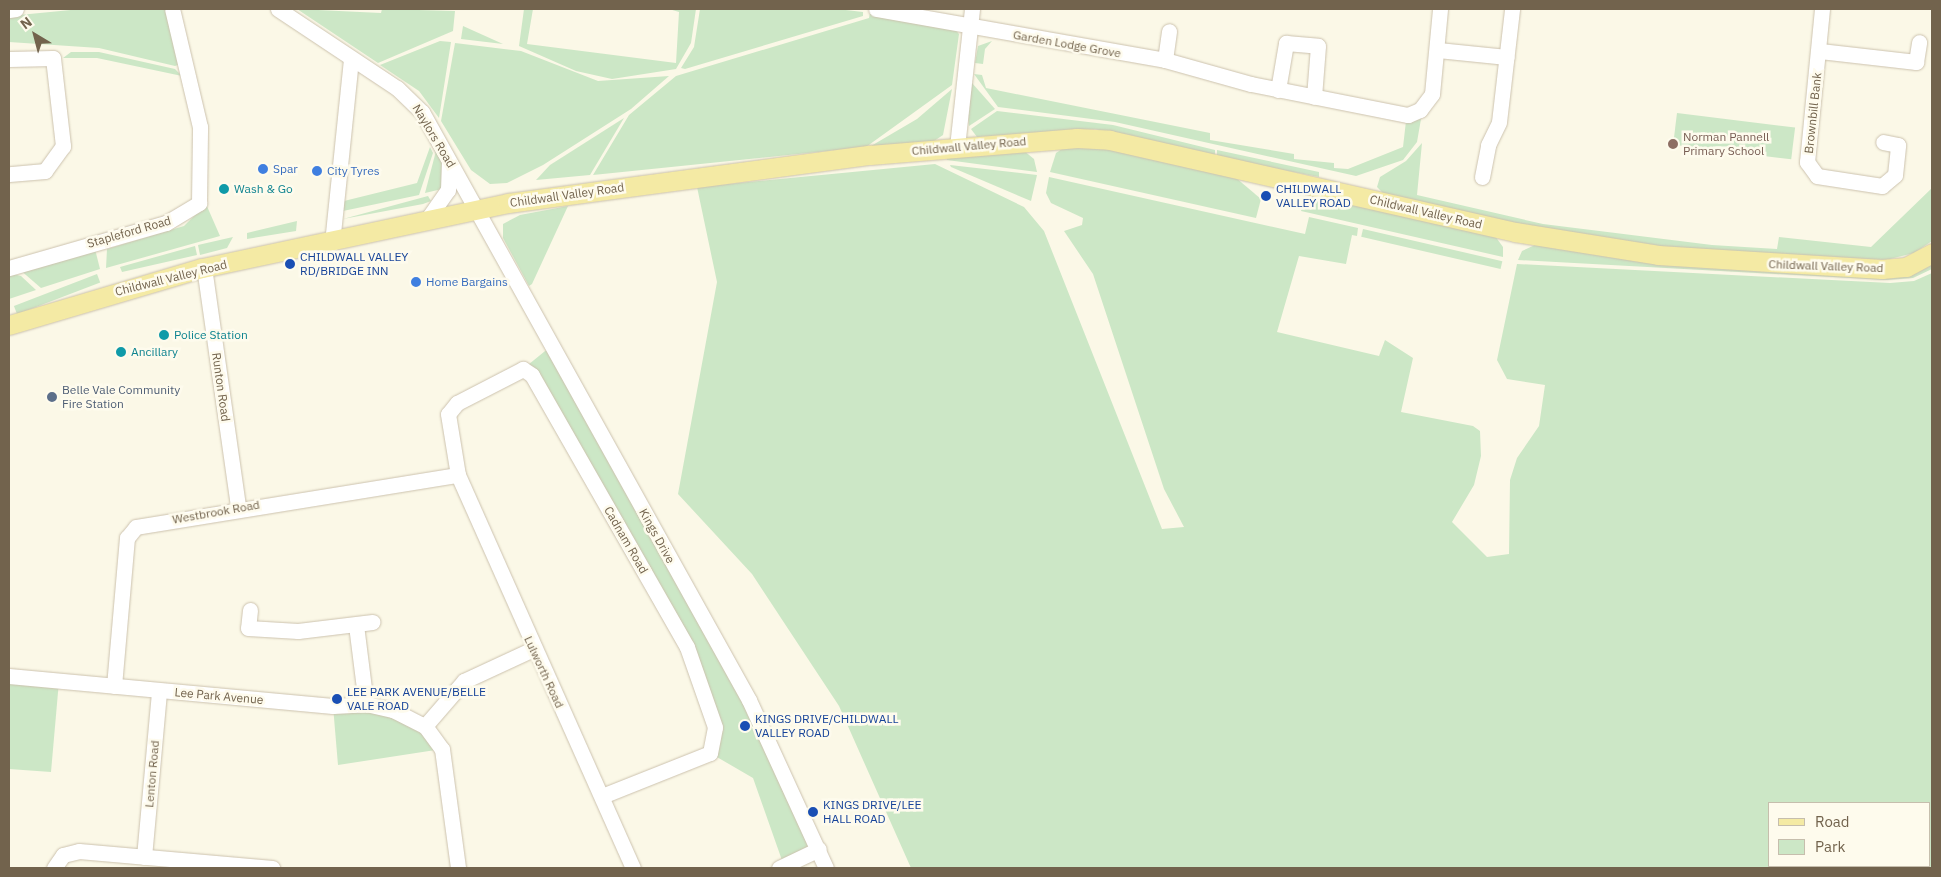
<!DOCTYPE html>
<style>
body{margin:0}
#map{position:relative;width:1941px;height:877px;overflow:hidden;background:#fbf8e7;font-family:"IBM Plex Sans",sans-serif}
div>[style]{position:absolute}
.green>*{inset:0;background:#cce7c6;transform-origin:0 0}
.roads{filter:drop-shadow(0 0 1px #ccc2ae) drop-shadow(0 0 1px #ccc2ae)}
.minor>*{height:15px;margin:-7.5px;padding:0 7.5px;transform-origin:7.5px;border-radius:7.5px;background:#fff}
.major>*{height:19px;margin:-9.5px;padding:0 9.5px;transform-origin:9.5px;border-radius:9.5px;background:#f4eaa4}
.dots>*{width:14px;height:14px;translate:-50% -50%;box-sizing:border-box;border:2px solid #fefbed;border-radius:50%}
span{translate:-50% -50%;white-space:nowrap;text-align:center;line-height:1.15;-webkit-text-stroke:5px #fefbed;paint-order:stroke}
.street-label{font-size:12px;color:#72634d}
.education-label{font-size:12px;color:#785e54}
.left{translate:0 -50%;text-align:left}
.shop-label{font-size:12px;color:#366cbe}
.culture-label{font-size:12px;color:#0d838f}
.transit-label{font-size:12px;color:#164399}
.service-label{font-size:12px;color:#4e5e75}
.frame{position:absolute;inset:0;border:10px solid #72634d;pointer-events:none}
.legend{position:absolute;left:1768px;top:802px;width:162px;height:65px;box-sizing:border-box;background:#fefbed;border:1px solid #c6bead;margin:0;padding:6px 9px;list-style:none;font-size:15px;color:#72634d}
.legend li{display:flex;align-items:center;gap:10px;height:25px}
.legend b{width:25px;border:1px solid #c6bead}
.north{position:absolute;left:10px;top:10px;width:50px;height:50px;-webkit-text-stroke:4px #fefbed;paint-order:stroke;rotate:323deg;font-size:14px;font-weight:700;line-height:20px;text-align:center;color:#72634d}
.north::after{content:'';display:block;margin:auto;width:18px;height:22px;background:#72634d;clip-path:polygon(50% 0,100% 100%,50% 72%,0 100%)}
</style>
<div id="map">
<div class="green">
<i style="clip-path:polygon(81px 9px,166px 9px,185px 62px,175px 66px,99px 48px,9px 42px,9px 16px)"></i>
<i style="clip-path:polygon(297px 9px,381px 13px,382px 9px,455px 11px,453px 31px,378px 63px)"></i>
<i style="clip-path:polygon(524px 9px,533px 9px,527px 44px,676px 63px,679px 12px,669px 9px,696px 9px,691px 43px,676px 69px,612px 79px,576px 71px,519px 46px)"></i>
<i style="clip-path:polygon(700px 9px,837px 9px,863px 12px,863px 16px,685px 69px,681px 68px,694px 47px)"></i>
<i style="clip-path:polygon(870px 13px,953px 27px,959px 34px,952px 85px,866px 147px,593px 175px,629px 115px,676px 76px,869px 18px)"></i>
<i style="clip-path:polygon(463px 26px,503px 44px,461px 39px)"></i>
<i style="clip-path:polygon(440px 41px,451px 42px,439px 118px,419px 91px,380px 65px)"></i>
<i style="clip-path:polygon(992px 41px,985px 49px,983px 64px,975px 63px,978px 46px)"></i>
<i style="clip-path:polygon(455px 43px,521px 51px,598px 81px,669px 76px,631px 109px,543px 165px,507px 183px,490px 184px,471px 170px,441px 121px)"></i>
<i style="clip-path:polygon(71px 52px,99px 52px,175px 69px,182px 76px,97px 58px,63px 58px)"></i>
<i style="clip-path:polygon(974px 74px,982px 75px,986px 88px,1210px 133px,1210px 140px,1294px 154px,1294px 159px,1334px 163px,1334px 168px,1348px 169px,1403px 147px,1406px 121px,1421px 119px,1417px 142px,1403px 160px,1356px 176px,1115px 122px,998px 107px)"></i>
<i style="clip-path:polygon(972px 83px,995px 109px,969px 126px,968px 116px)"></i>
<i style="clip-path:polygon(952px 89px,943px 135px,934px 141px,871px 146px,917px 119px)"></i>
<i style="clip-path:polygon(997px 111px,1113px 125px,1215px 150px,1215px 157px,1095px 129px,977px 137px,971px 129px)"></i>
<i style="left:1677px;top:113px;width:119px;height:32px;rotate:7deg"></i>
<i style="clip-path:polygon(624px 118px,590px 175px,536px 180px,550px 165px)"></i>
<i style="clip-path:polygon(1422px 143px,1417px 195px,1543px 224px,1712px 245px,1777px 249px,1779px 237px,1871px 247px,1932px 188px,1932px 241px,1914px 253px,1886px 260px,1697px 252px,1548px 231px,1384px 194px,1377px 187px,1380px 177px,1406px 161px)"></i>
<i style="clip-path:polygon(1095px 146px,1235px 177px,1261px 199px,1256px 218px,1050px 172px,1056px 153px,1065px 147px)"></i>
<i style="clip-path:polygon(430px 147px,433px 153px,419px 195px,343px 211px,344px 201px,417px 183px)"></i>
<i style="clip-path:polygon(1023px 150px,1034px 159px,1037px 172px,947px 160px,946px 155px)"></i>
<i style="clip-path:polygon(1217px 150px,1319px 172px,1319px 177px,1217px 157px)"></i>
<i style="clip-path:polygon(436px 151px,442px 161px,442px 189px,425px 193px)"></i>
<i style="clip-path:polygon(evenodd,935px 164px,1024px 207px,1044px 231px,1162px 529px,1184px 527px,1164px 489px,1093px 274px,1064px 231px,1082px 225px,1083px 218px,1051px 203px,1046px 193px,1049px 177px,1305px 234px,1309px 217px,1358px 228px,1357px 236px,1352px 235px,1346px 264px,1299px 256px,1277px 332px,1379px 356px,1385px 340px,1413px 358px,1401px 412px,1473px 426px,1480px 431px,1481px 456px,1474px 485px,1452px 522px,1487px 557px,1509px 554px,1510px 480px,1517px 458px,1539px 426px,1545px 385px,1507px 379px,1497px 360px,1517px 264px,1890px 283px,1914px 281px,1932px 273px,1932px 868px,911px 868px,839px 706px,752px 574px,678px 494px,717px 282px,697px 187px,935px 164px,1770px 803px,1930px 803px,1930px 866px,1770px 866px,1770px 803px)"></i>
<i style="clip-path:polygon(950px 165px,1037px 175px,1031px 201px,951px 167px)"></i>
<i style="clip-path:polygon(428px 196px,431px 201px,423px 204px,343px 219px)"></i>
<i style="clip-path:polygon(1305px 198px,1340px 200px,1495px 236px,1503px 247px,1503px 257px,1301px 211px)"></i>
<i style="clip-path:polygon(206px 204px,220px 236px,106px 268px,107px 249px,184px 226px)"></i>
<i style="clip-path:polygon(568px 206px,532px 284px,529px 286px,503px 238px,503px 224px,520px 215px)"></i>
<i style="clip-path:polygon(297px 221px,296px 231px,247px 239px,247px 233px)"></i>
<i style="left:1363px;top:229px;width:143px;height:8px;rotate:13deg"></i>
<i style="clip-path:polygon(233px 237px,227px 248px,200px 255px,198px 245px)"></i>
<i style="clip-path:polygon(1535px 245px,1641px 261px,1914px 273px,1932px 264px,1932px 269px,1913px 278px,1887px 280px,1518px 260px,1522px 251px)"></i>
<i style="clip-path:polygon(195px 246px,197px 255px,122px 272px,120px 267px)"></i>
<i style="clip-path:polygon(95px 249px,100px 269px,41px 288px,19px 269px)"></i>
<i style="clip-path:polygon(9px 273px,21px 276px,36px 290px,9px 299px)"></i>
<i style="left:97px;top:274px;width:9px;height:89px;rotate:69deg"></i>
<i style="clip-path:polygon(550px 347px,764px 732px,819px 849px,784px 866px,753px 778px,710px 753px,707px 696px,523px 369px)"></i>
<i style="clip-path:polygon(9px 677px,59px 681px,51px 772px,9px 769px)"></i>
<i style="clip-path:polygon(333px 706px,376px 706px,413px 720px,442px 749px,338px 765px)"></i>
</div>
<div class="roads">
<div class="minor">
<i style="left:278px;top:9px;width:143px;rotate:33.6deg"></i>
<i style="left:397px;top:88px;width:35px;rotate:44deg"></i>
<i style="left:422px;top:112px;width:673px;rotate:60.92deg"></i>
<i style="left:749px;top:700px;width:185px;rotate:65.4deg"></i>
<i style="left:876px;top:9px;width:293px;rotate:10deg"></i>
<i style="left:1165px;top:60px;width:89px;rotate:15.6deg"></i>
<i style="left:1251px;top:84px;width:160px;rotate:11.2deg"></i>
<i style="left:1408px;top:115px;width:13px;rotate:-23deg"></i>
<i style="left:1420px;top:110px;width:20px;rotate:-53deg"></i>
<i style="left:1432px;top:94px;width:85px;rotate:-84.6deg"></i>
<i style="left:1822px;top:9px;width:154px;rotate:95.6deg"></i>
<i style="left:1807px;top:162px;width:17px;rotate:54deg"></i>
<i style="left:1817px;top:176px;width:66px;rotate:8.7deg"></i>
<i style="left:1882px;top:186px;width:17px;rotate:-40deg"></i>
<i style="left:1895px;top:175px;width:30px;rotate:-84deg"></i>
<i style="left:1898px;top:145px;width:15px;rotate:-169deg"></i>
<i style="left:9px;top:10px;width:7px;rotate:-8deg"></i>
<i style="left:1438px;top:50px;width:69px;rotate:5.8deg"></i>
<i style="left:1820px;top:51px;width:97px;rotate:6.5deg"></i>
<i style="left:1916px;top:62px;width:20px;rotate:-81deg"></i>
<i style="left:9px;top:59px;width:44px;rotate:-1.3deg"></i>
<i style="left:53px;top:58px;width:89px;rotate:83.5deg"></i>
<i style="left:63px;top:146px;width:31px;rotate:126deg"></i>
<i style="left:45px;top:171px;width:36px;rotate:175deg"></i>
<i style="left:1165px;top:60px;width:29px;rotate:-82deg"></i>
<i style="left:1278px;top:90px;width:48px;rotate:-80.3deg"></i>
<i style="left:1286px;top:43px;width:32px;rotate:5deg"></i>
<i style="left:1318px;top:46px;width:51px;rotate:94.5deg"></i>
<i style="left:957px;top:147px;width:139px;rotate:-83.8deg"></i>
<i style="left:1482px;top:177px;width:33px;rotate:-79deg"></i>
<i style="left:1488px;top:145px;width:25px;rotate:-64deg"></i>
<i style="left:1499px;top:122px;width:114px;rotate:-83.4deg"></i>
<i style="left:426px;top:221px;width:38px;rotate:-55deg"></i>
<i style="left:448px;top:190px;width:27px;rotate:-88deg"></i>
<i style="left:332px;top:243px;width:184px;rotate:-84.1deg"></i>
<i style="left:204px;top:267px;width:242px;rotate:81.9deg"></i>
<i style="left:9px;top:268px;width:163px;rotate:-16deg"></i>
<i style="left:166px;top:223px;width:39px;rotate:-31deg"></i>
<i style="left:199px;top:203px;width:76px;rotate:-89.2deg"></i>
<i style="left:200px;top:127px;width:121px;rotate:-103.3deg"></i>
<i style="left:250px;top:610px;width:18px;rotate:96deg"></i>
<i style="left:248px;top:628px;width:50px;rotate:3.4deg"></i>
<i style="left:298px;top:631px;width:75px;rotate:-6.9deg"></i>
<i style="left:356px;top:625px;width:80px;rotate:82.8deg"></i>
<i style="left:9px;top:676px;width:325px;rotate:5.3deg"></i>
<i style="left:333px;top:706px;width:33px;rotate:-3deg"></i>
<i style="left:366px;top:704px;width:28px;rotate:13deg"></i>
<i style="left:393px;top:710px;width:36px;rotate:27deg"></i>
<i style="left:425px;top:726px;width:29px;rotate:54deg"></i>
<i style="left:442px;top:749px;width:120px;rotate:82.3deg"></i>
<i style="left:114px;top:686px;width:149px;rotate:-85deg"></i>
<i style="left:127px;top:538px;width:14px;rotate:-51deg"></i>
<i style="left:136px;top:527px;width:326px;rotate:-9.2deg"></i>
<i style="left:425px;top:726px;width:60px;rotate:-49.1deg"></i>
<i style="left:464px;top:681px;width:76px;rotate:-24.9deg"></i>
<i style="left:602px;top:796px;width:116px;rotate:-21.7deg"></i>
<i style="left:710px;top:753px;width:26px;rotate:-79deg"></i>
<i style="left:715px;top:727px;width:85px;rotate:-109.3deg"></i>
<i style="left:687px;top:647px;width:313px;rotate:-119.7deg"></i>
<i style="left:532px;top:375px;width:11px;rotate:-146deg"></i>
<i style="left:523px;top:369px;width:74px;rotate:152.7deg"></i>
<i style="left:457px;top:403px;width:14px;rotate:129deg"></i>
<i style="left:448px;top:414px;width:62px;rotate:80.7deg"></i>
<i style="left:458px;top:475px;width:430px;rotate:66deg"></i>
<i style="left:144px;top:857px;width:167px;rotate:-84.8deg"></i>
<i style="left:54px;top:868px;width:16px;rotate:-55deg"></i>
<i style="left:63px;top:855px;width:16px;rotate:-14deg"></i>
<i style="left:79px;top:851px;width:194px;rotate:5deg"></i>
<i style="left:779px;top:868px;width:44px;rotate:-25.4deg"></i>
</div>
<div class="major">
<i style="left:9px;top:325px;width:201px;rotate:-16.5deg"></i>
<i style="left:202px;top:268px;width:313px;rotate:-12deg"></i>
<i style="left:508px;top:203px;width:365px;rotate:-7.6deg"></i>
<i style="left:870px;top:155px;width:208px;rotate:-4.7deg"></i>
<i style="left:1077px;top:138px;width:33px;rotate:3deg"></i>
<i style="left:1110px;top:140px;width:415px;rotate:12.8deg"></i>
<i style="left:1515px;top:232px;width:145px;rotate:9.1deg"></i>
<i style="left:1658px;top:255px;width:224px;rotate:3.6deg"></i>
<i style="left:1882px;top:269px;width:24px;rotate:-5deg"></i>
<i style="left:1906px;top:267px;width:30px;rotate:-28deg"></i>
</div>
</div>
<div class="dots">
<i style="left:1673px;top:144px;background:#8d6e63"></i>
<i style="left:263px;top:169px;background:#3f7fe0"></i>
<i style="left:317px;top:171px;background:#3f7fe0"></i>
<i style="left:224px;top:189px;background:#0f9aa8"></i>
<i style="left:1266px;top:196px;background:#1a4fb4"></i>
<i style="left:290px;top:264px;background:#1a4fb4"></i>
<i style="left:416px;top:282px;background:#3f7fe0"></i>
<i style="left:164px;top:335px;background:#0f9aa8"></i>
<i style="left:121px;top:352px;background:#0f9aa8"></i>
<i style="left:52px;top:397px;background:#5c6f8a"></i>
<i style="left:337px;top:699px;background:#1a4fb4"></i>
<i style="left:745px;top:726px;background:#1a4fb4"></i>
<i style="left:813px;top:812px;background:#1a4fb4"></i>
</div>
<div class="street-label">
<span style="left:1067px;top:44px;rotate:10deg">Garden Lodge Grove</span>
<span style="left:1813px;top:113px;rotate:-84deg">Brownbill Bank</span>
<span style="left:434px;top:136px;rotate:59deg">Naylors Road</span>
<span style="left:969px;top:146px;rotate:-5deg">Childwall Valley Road</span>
<span style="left:567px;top:195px;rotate:-8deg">Childwall Valley Road</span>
<span style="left:1426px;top:212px;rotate:13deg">Childwall Valley Road</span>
<span style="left:129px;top:232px;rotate:-16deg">Stapleford Road</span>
<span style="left:1826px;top:266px;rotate:2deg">Childwall Valley Road</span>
<span style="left:171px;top:278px;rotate:-14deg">Childwall Valley Road</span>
<span style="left:221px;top:387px;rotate:82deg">Runton Road</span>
<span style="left:216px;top:512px;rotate:-10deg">Westbrook Road</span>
<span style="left:657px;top:536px;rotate:61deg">Kings Drive</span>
<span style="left:626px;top:540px;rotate:60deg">Cadnam Road</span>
<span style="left:544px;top:672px;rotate:65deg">Lulworth Road</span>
<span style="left:219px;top:696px;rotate:5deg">Lee Park Avenue</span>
<span style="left:152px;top:774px;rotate:-85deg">Lenton Road</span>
</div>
<div class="education-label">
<span class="left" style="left:1683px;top:144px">Norman Pannell<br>Primary School</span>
</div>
<div class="shop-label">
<span class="left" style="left:273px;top:169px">Spar</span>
<span class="left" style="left:327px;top:171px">City Tyres</span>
<span class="left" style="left:426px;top:282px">Home Bargains</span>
</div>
<div class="culture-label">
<span class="left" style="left:234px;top:189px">Wash &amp; Go</span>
<span class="left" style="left:174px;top:335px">Police Station</span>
<span class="left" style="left:131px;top:352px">Ancillary</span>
</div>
<div class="transit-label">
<span class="left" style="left:1276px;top:196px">CHILDWALL<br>VALLEY ROAD</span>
<span class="left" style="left:300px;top:264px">CHILDWALL VALLEY<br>RD/BRIDGE INN</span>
<span class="left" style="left:347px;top:699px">LEE PARK AVENUE/BELLE<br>VALE ROAD</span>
<span class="left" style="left:755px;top:726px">KINGS DRIVE/CHILDWALL<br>VALLEY ROAD</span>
<span class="left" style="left:823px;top:812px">KINGS DRIVE/LEE<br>HALL ROAD</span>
</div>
<div class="service-label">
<span class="left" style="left:62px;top:397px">Belle Vale Community<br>Fire Station</span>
</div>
<div class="frame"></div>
<ul class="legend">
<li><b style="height:6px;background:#f4eaa4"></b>Road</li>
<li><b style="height:14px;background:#cce7c6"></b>Park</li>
</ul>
<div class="north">N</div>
</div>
